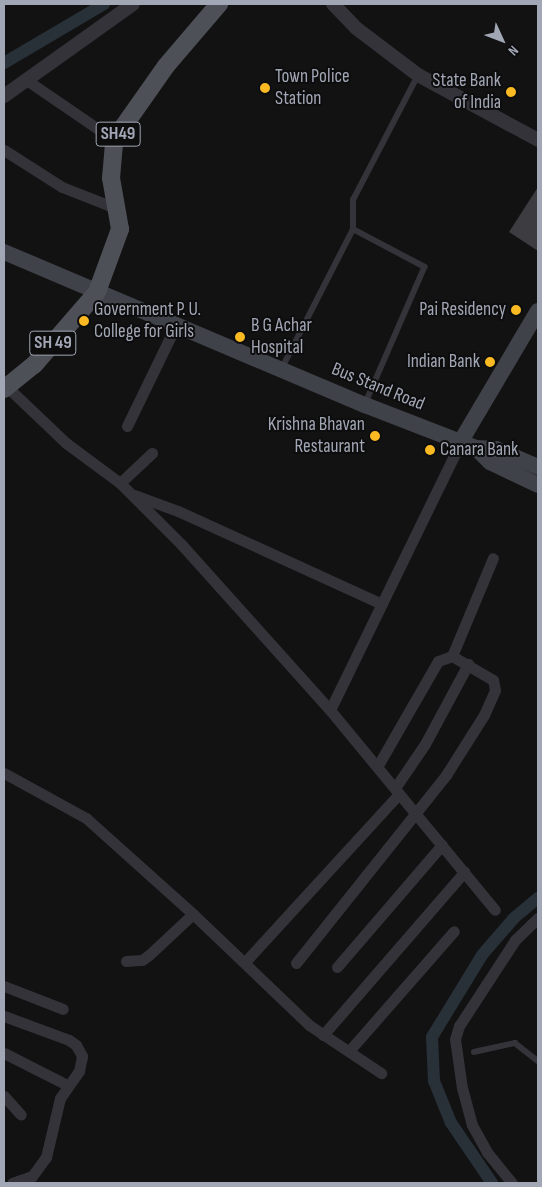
<!DOCTYPE html>
<style>
body{margin:0}
#map{position:relative;width:542px;height:1187px;overflow:hidden;background:#121213;font-family:"Sofia Sans Condensed",sans-serif}
div>[style]{position:absolute}
.canal>*{height:12px;margin:-6px;padding:0 6px;transform-origin:6px;border-radius:6px;background:#283038}
.building>*{inset:0;background:#3c3c41}
.service>*{height:5.5px;margin:-2.75px;padding:0 2.75px;transform-origin:2.75px;border-radius:2.75px;background:#333339}
.minor>*{height:11px;margin:-5.5px;padding:0 5.5px;transform-origin:5.5px;border-radius:5.5px;background:#333339}
.tertiary>*{height:14px;margin:-7px;padding:0 7px;transform-origin:7px;border-radius:7px;background:#333339}
.secondary>*{height:16px;margin:-8px;padding:0 8px;transform-origin:8px;border-radius:8px;background:#404249}
.primary>*{height:18px;margin:-9px;padding:0 9px;transform-origin:9px;border-radius:9px;background:#4e5058}
.dots>*{width:14px;height:14px;translate:-50% -50%;box-sizing:border-box;border:2px solid #0d0d0e;border-radius:50%}
span{translate:-50% -50%;white-space:nowrap;text-align:center;line-height:1.15;-webkit-text-stroke:4px #0d0d0e;paint-order:stroke}
.shield-label span{padding:1px 4px;background:#0d0d0e;border:1px solid;border-radius:4px;-webkit-text-stroke-width:0}
.shield-label{font-size:18px;color:#a2a7b5;font-weight:700}
.poi-label{font-size:19px;color:#a2a7b5}
.left{translate:0 -50%;text-align:left}
.right{translate:-100% -50%;text-align:right}
.street-label{font-size:19px;color:#a2a7b5}
.frame{position:absolute;inset:0;border:5px solid #a2a7b5;pointer-events:none}
.north{position:absolute;left:477px;top:15px;width:50px;height:50px;-webkit-text-stroke:4px #0d0d0e;paint-order:stroke;rotate:133deg;font-size:14px;font-weight:700;line-height:20px;text-align:center;color:#a2a7b5}
.north::after{content:'';display:block;margin:auto;width:18px;height:22px;background:#a2a7b5;clip-path:polygon(50% 0,100% 100%,50% 72%,0 100%)}
</style>
<div id="map">
<div class="canal">
<i style="left:4px;top:63px;width:116px;rotate:-30.5deg"></i>
<i style="left:492px;top:1183px;width:73px;rotate:-124.3deg"></i>
<i style="left:451px;top:1123px;width:45px;rotate:-112deg"></i>
<i style="left:434px;top:1081px;width:44px;rotate:-92.6deg"></i>
<i style="left:432px;top:1037px;width:96px;rotate:-58.6deg"></i>
<i style="left:482px;top:955px;width:49px;rotate:-49.1deg"></i>
<i style="left:514px;top:918px;width:31px;rotate:-40deg"></i>
</div>
<div class="building">
<i style="clip-path:polygon(538px 187px,538px 251px,509px 232px)"></i>
</div>
<div class="service">
<i style="left:353px;top:229px;width:29px;rotate:-90deg"></i>
<i style="left:353px;top:200px;width:141px;rotate:-62.5deg"></i>
<i style="left:282px;top:368px;width:156px;rotate:-62.9deg"></i>
<i style="left:353px;top:229px;width:81px;rotate:27.8deg"></i>
<i style="left:425px;top:267px;width:148px;rotate:113.5deg"></i>
<i style="left:474px;top:1052px;width:42px;rotate:-12.4deg"></i>
<i style="left:515px;top:1043px;width:29px;rotate:38deg"></i>
</div>
<div class="minor">
<i style="left:25px;top:79px;width:108px;rotate:34.4deg"></i>
<i style="left:4px;top:150px;width:69px;rotate:32.5deg"></i>
<i style="left:62px;top:187px;width:60px;rotate:21.4deg"></i>
<i style="left:4px;top:384px;width:86px;rotate:43.6deg"></i>
<i style="left:66px;top:443px;width:67px;rotate:36.5deg"></i>
<i style="left:120px;top:483px;width:86px;rotate:45deg"></i>
<i style="left:181px;top:544px;width:223px;rotate:48.1deg"></i>
<i style="left:330px;top:710px;width:259px;rotate:50.5deg"></i>
<i style="left:127px;top:426px;width:112px;rotate:-64.1deg"></i>
<i style="left:120px;top:483px;width:44px;rotate:-43.2deg"></i>
<i style="left:134px;top:495px;width:47px;rotate:20deg"></i>
<i style="left:178px;top:511px;width:224px;rotate:24.5deg"></i>
<i style="left:452px;top:656px;width:106px;rotate:-67.3deg"></i>
<i style="left:330px;top:710px;width:299px;rotate:-64deg"></i>
<i style="left:4px;top:773px;width:94px;rotate:28.8deg"></i>
<i style="left:86px;top:818px;width:144px;rotate:41.9deg"></i>
<i style="left:193px;top:914px;width:161px;rotate:43.7deg"></i>
<i style="left:309px;top:1025px;width:87px;rotate:33.7deg"></i>
<i style="left:395px;top:788px;width:53px;rotate:-55.7deg"></i>
<i style="left:425px;top:744px;width:91px;rotate:-61.7deg"></i>
<i style="left:126px;top:961px;width:16px;rotate:-4deg"></i>
<i style="left:142px;top:960px;width:9px;rotate:-36deg"></i>
<i style="left:149px;top:955px;width:60px;rotate:-43deg"></i>
<i style="left:245px;top:962px;width:228px;rotate:-47.5deg"></i>
<i style="left:296px;top:963px;width:241px;rotate:-51.4deg"></i>
<i style="left:446px;top:775px;width:71px;rotate:-57.7deg"></i>
<i style="left:484px;top:715px;width:27px;rotate:-66deg"></i>
<i style="left:495px;top:690px;width:10px;rotate:-101deg"></i>
<i style="left:493px;top:680px;width:48px;rotate:-149.7deg"></i>
<i style="left:452px;top:656px;width:15px;rotate:160deg"></i>
<i style="left:438px;top:661px;width:122px;rotate:119.9deg"></i>
<i style="left:337px;top:967px;width:161px;rotate:-49.3deg"></i>
<i style="left:4px;top:986px;width:63px;rotate:21.3deg"></i>
<i style="left:4px;top:1016px;width:69px;rotate:20.3deg"></i>
<i style="left:69px;top:1040px;width:9px;rotate:36deg"></i>
<i style="left:76px;top:1045px;width:13px;rotate:61deg"></i>
<i style="left:82px;top:1056px;width:15px;rotate:101deg"></i>
<i style="left:79px;top:1071px;width:33px;rotate:125deg"></i>
<i style="left:60px;top:1098px;width:61px;rotate:103.3deg"></i>
<i style="left:46px;top:1157px;width:24px;rotate:126deg"></i>
<i style="left:32px;top:1176px;width:21px;rotate:161deg"></i>
<i style="left:323px;top:1035px;width:216px;rotate:-49.1deg"></i>
<i style="left:349px;top:1051px;width:159px;rotate:-48.8deg"></i>
<i style="left:4px;top:1053px;width:71px;rotate:26.9deg"></i>
<i style="left:4px;top:1096px;width:25px;rotate:48deg"></i>
<i style="left:512px;top:1183px;width:40px;rotate:-129deg"></i>
<i style="left:487px;top:1152px;width:31px;rotate:-119deg"></i>
<i style="left:472px;top:1125px;width:38px;rotate:-105deg"></i>
<i style="left:462px;top:1088px;width:49px;rotate:-98.1deg"></i>
<i style="left:455px;top:1039px;width:14px;rotate:-73deg"></i>
<i style="left:459px;top:1026px;width:103px;rotate:-56.9deg"></i>
<i style="left:515px;top:940px;width:32px;rotate:-44deg"></i>
</div>
<div class="tertiary">
<i style="left:333px;top:4px;width:33px;rotate:46deg"></i>
<i style="left:356px;top:28px;width:78px;rotate:37.2deg"></i>
<i style="left:418px;top:75px;width:136px;rotate:28.4deg"></i>
<i style="left:4px;top:96px;width:158px;rotate:-35.5deg"></i>
</div>
<div class="secondary">
<i style="left:4px;top:252px;width:392px;rotate:23deg"></i>
<i style="left:365px;top:405px;width:119px;rotate:21.2deg"></i>
<i style="left:476px;top:448px;width:20px;rotate:3deg"></i>
<i style="left:496px;top:449px;width:46px;rotate:23.2deg"></i>
<i style="left:461px;top:441px;width:151px;rotate:-59.4deg"></i>
<i style="left:476px;top:448px;width:20px;rotate:45deg"></i>
<i style="left:490px;top:462px;width:53px;rotate:25.6deg"></i>
</div>
<div class="primary">
<i style="left:4px;top:389px;width:38px;rotate:-39deg"></i>
<i style="left:34px;top:365px;width:96px;rotate:-49.2deg"></i>
<i style="left:97px;top:292px;width:67px;rotate:-69.9deg"></i>
<i style="left:120px;top:229px;width:52px;rotate:-100deg"></i>
<i style="left:111px;top:178px;width:38px;rotate:-85deg"></i>
<i style="left:114px;top:140px;width:90px;rotate:-54.9deg"></i>
<i style="left:166px;top:66px;width:82px;rotate:-49.5deg"></i>
</div>
<div class="dots">
<i style="left:265px;top:88px;background:#fbba22"></i>
<i style="left:511px;top:92px;background:#fbba22"></i>
<i style="left:516px;top:310px;background:#fbba22"></i>
<i style="left:84px;top:321px;background:#fbba22"></i>
<i style="left:240px;top:337px;background:#fbba22"></i>
<i style="left:490px;top:362px;background:#fbba22"></i>
<i style="left:375px;top:436px;background:#fbba22"></i>
<i style="left:430px;top:450px;background:#fbba22"></i>
</div>
<div class="shield-label">
<span style="left:118px;top:134px">SH49</span>
<span style="left:53px;top:343px">SH 49</span>
</div>
<div class="poi-label">
<span class="left" style="left:275px;top:88px">Town Police<br>Station</span>
<span class="right" style="left:501px;top:92px">State Bank<br>of India</span>
<span class="left" style="left:94px;top:321px">Government P. U.<br>College for Girls</span>
<span class="right" style="left:506px;top:310px">Pai Residency</span>
<span class="left" style="left:251px;top:337px">B G Achar<br>Hospital</span>
<span class="right" style="left:480px;top:362px">Indian Bank</span>
<span class="right" style="left:365px;top:436px">Krishna Bhavan<br>Restaurant</span>
<span class="left" style="left:440px;top:450px">Canara Bank</span>
</div>
<div class="street-label">
<span style="left:378px;top:387px;rotate:22deg">Bus Stand Road</span>
</div>
<div class="frame"></div>
<div class="north">N</div>
</div>
